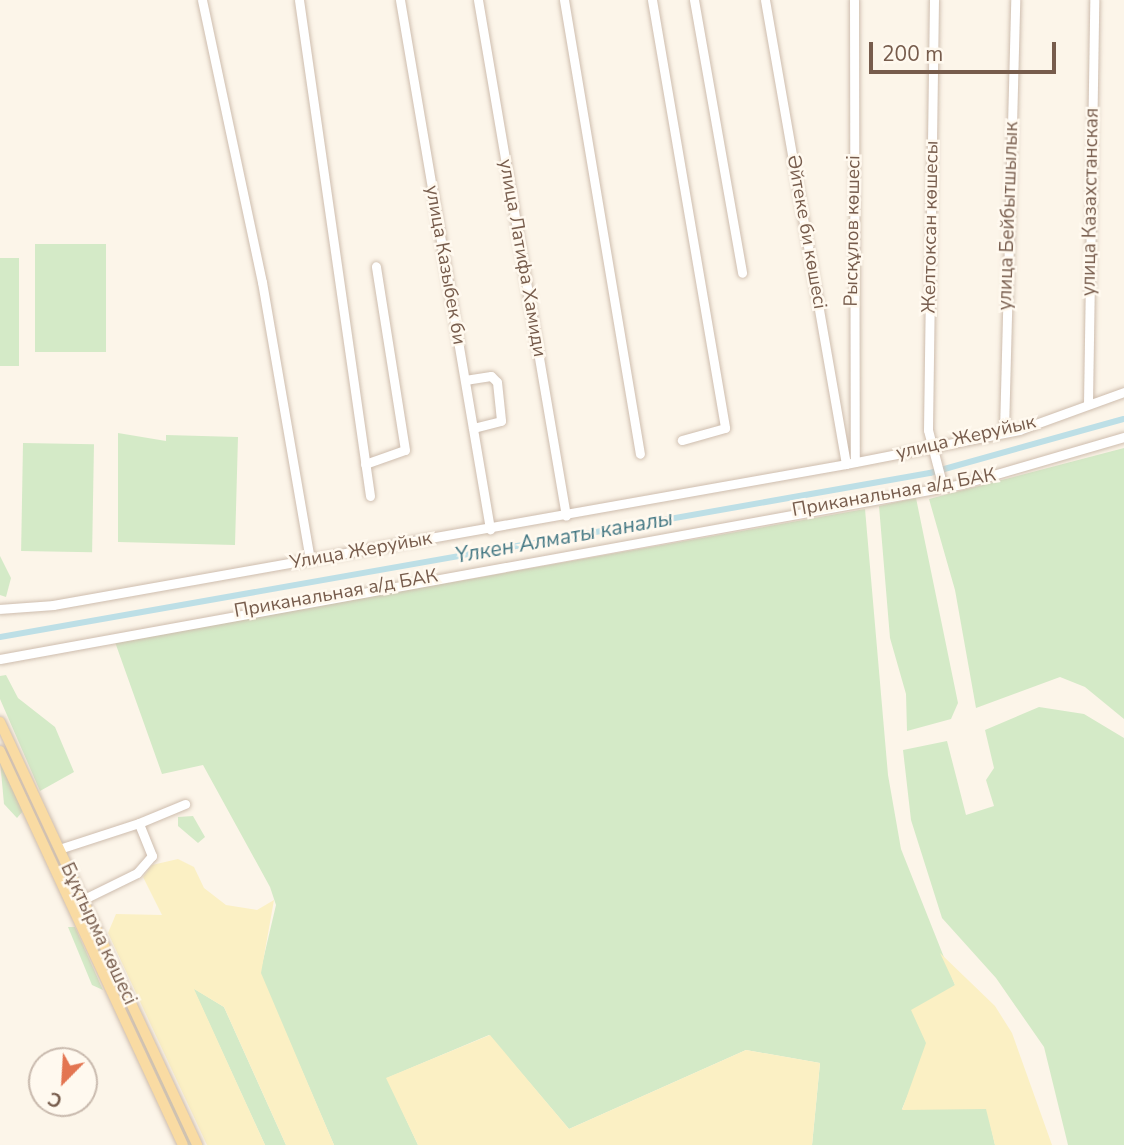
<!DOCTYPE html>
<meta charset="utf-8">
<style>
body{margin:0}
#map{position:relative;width:1124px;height:1145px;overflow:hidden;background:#fcf5e9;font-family:"Nunito Sans",sans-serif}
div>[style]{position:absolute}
.green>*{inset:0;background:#d4eac7;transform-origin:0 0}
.sand>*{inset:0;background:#fbf0c4}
.canal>*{height:6px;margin:-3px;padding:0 3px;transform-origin:3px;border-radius:3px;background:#bddfe6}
.roads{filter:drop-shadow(0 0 2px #cebdae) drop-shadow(0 0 2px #cebdae)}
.minor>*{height:9px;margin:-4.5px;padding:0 4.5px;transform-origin:4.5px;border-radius:4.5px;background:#fff}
.major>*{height:10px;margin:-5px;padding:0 5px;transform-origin:5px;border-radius:5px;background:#f9dba3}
span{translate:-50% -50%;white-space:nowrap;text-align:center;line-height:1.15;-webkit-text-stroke:5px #fff9ef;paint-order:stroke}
.street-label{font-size:19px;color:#775c4c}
.water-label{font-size:21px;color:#437783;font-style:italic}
.north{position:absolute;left:28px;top:1047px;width:70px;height:70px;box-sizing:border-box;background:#fff9ef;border:2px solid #c9baae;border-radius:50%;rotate:204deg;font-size:19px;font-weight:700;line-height:28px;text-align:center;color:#775c4c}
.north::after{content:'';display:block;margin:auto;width:24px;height:32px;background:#e37551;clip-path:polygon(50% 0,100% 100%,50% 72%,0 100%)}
.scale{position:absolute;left:869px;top:42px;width:187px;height:32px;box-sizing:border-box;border:4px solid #775c4c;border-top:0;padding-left:9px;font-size:21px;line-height:24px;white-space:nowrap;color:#775c4c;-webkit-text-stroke:5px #fff9ef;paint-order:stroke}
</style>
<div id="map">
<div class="green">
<i style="left:35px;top:244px;width:71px;height:108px"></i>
<i style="left:0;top:258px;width:19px;height:108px"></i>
<i style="clip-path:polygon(118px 433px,166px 441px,166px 435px,238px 437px,235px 545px,118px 542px)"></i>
<i style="left:23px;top:443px;width:71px;height:108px;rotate:1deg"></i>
<i style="clip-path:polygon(1124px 448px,1124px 719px,1085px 687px,1060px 677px,976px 708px,955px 590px,929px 499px)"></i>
<i style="clip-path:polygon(916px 498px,958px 703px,951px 719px,907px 731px,906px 694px,890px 638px,879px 506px)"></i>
<i style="clip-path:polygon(865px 509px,888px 775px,901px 849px,955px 985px,902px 1109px,987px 1109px,995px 1145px,812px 1145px,820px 1063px,746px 1050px,569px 1129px,489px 1035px,387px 1078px,418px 1145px,334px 1145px,260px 973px,276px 905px,270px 887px,203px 765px,162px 774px,115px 642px)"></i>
<i style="clip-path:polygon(0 556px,11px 578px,6px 597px,0 595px)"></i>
<i style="clip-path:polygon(6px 675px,18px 698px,55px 727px,74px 772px,40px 791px,0 699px,0 676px)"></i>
<i style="clip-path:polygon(1039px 707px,1084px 714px,1124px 738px,1124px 1145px,1068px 1145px,1044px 1047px,996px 978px,942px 918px,911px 820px,903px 750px,947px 741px,966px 815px,994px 806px,986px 780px,994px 768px,985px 730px)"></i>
<i style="clip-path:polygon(0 760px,23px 811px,17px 818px,4px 804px)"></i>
<i style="clip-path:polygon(33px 807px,101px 950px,100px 951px,98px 950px)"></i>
<i style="clip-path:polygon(193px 816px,205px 837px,198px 843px,178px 826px,178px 817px)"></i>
<i style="clip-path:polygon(68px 927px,75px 927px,103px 990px,92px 985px)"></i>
<i style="clip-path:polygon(105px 959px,193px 1145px,188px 1145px)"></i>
<i style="clip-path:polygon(193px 988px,224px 1007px,286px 1145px,265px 1145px)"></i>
</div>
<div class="sand">
<i style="clip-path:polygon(178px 859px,194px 867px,204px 888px,226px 905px,257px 910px,274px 900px,261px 973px,334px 1145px,286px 1145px,224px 1007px,194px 989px,265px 1145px,207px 1145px,108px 933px,116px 914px,162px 915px,143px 877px,152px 865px)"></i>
<i style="clip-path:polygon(940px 953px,995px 1006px,1012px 1033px,1052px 1145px,995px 1145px,986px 1109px,902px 1110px,926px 1043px,911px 1010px,955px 985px)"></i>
<i style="clip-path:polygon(490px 1035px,569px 1129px,746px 1050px,820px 1063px,812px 1145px,418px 1145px,386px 1078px)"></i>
</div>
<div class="canal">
<i style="left:0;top:637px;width:944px;rotate:-10deg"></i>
<i style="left:930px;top:473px;width:201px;rotate:-15.6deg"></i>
</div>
<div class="roads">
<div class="minor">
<i style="left:202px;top:0;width:288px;rotate:78deg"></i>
<i style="left:262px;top:282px;width:282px;rotate:80.2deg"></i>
<i style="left:299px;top:0;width:501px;rotate:81.85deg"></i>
<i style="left:400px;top:0;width:537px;rotate:80.34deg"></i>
<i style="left:478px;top:0;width:523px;rotate:80.32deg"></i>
<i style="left:564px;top:0;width:460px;rotate:80.5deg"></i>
<i style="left:652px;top:0;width:434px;rotate:80.3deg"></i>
<i style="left:725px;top:428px;width:45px;rotate:164.4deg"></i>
<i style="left:694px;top:0;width:277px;rotate:80deg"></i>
<i style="left:765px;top:0;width:471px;rotate:80.1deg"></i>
<i style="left:854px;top:0;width:462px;rotate:89.9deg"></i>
<i style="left:934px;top:0;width:430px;rotate:90.8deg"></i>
<i style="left:928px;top:430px;width:59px;rotate:75.3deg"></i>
<i style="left:465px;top:380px;width:26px;rotate:-9deg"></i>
<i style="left:491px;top:376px;width:8px;rotate:45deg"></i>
<i style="left:497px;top:382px;width:39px;rotate:84deg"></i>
<i style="left:501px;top:421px;width:29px;rotate:166deg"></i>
<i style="left:1088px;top:403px;width:403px;rotate:-89.1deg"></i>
<i style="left:1004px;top:431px;width:431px;rotate:-88.5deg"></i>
<i style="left:365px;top:464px;width:42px;rotate:-19.3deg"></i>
<i style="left:405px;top:450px;width:186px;rotate:-99deg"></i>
<i style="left:0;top:609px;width:53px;rotate:-4.3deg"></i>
<i style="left:53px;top:605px;width:805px;rotate:-10.08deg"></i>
<i style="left:846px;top:464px;width:176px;rotate:-11.1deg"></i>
<i style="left:1019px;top:430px;width:112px;rotate:-19.9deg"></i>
<i style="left:0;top:659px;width:978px;rotate:-10.31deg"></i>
<i style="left:962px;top:484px;width:169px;rotate:-16.2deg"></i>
<i style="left:59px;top:849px;width:84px;rotate:-18deg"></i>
<i style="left:82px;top:900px;width:61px;rotate:-26.1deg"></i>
<i style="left:137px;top:873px;width:23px;rotate:-49deg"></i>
<i style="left:152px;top:856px;width:35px;rotate:-112deg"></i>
<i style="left:139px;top:823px;width:50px;rotate:-22.4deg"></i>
</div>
<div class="major">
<i style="left:0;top:722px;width:467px;rotate:65deg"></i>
<i style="left:0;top:751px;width:434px;rotate:65.1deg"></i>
</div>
</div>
<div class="street-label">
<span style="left:1091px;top:202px;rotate:-89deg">улица Казахстанская</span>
<span style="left:1009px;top:216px;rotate:-88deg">улица Бейбытшылык</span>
<span style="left:931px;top:227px;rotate:-89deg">Желтоксан көшесы</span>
<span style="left:853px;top:231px;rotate:-89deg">Рысқұлов көшесі</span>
<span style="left:806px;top:232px;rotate:80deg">Әйтеке би көшесі</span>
<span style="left:522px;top:258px;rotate:80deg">улица Латифа Хамиди</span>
<span style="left:445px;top:265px;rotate:80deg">улица Казыбек би</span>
<span style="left:966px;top:438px;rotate:-13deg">улица Жеруйык</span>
<span style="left:894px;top:493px;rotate:-10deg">Приканальная а/д БАК</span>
<span style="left:361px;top:551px;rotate:-10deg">Улица Жеруйык</span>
<span style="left:336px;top:594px;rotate:-10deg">Приканальная а/д БАК</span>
<span style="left:98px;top:934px;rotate:65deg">Бұқтырма көшесі</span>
</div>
<div class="water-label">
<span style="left:564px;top:537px;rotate:-10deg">Үлкен Алматы каналы</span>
</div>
<div class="north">С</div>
<div class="scale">200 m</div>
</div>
